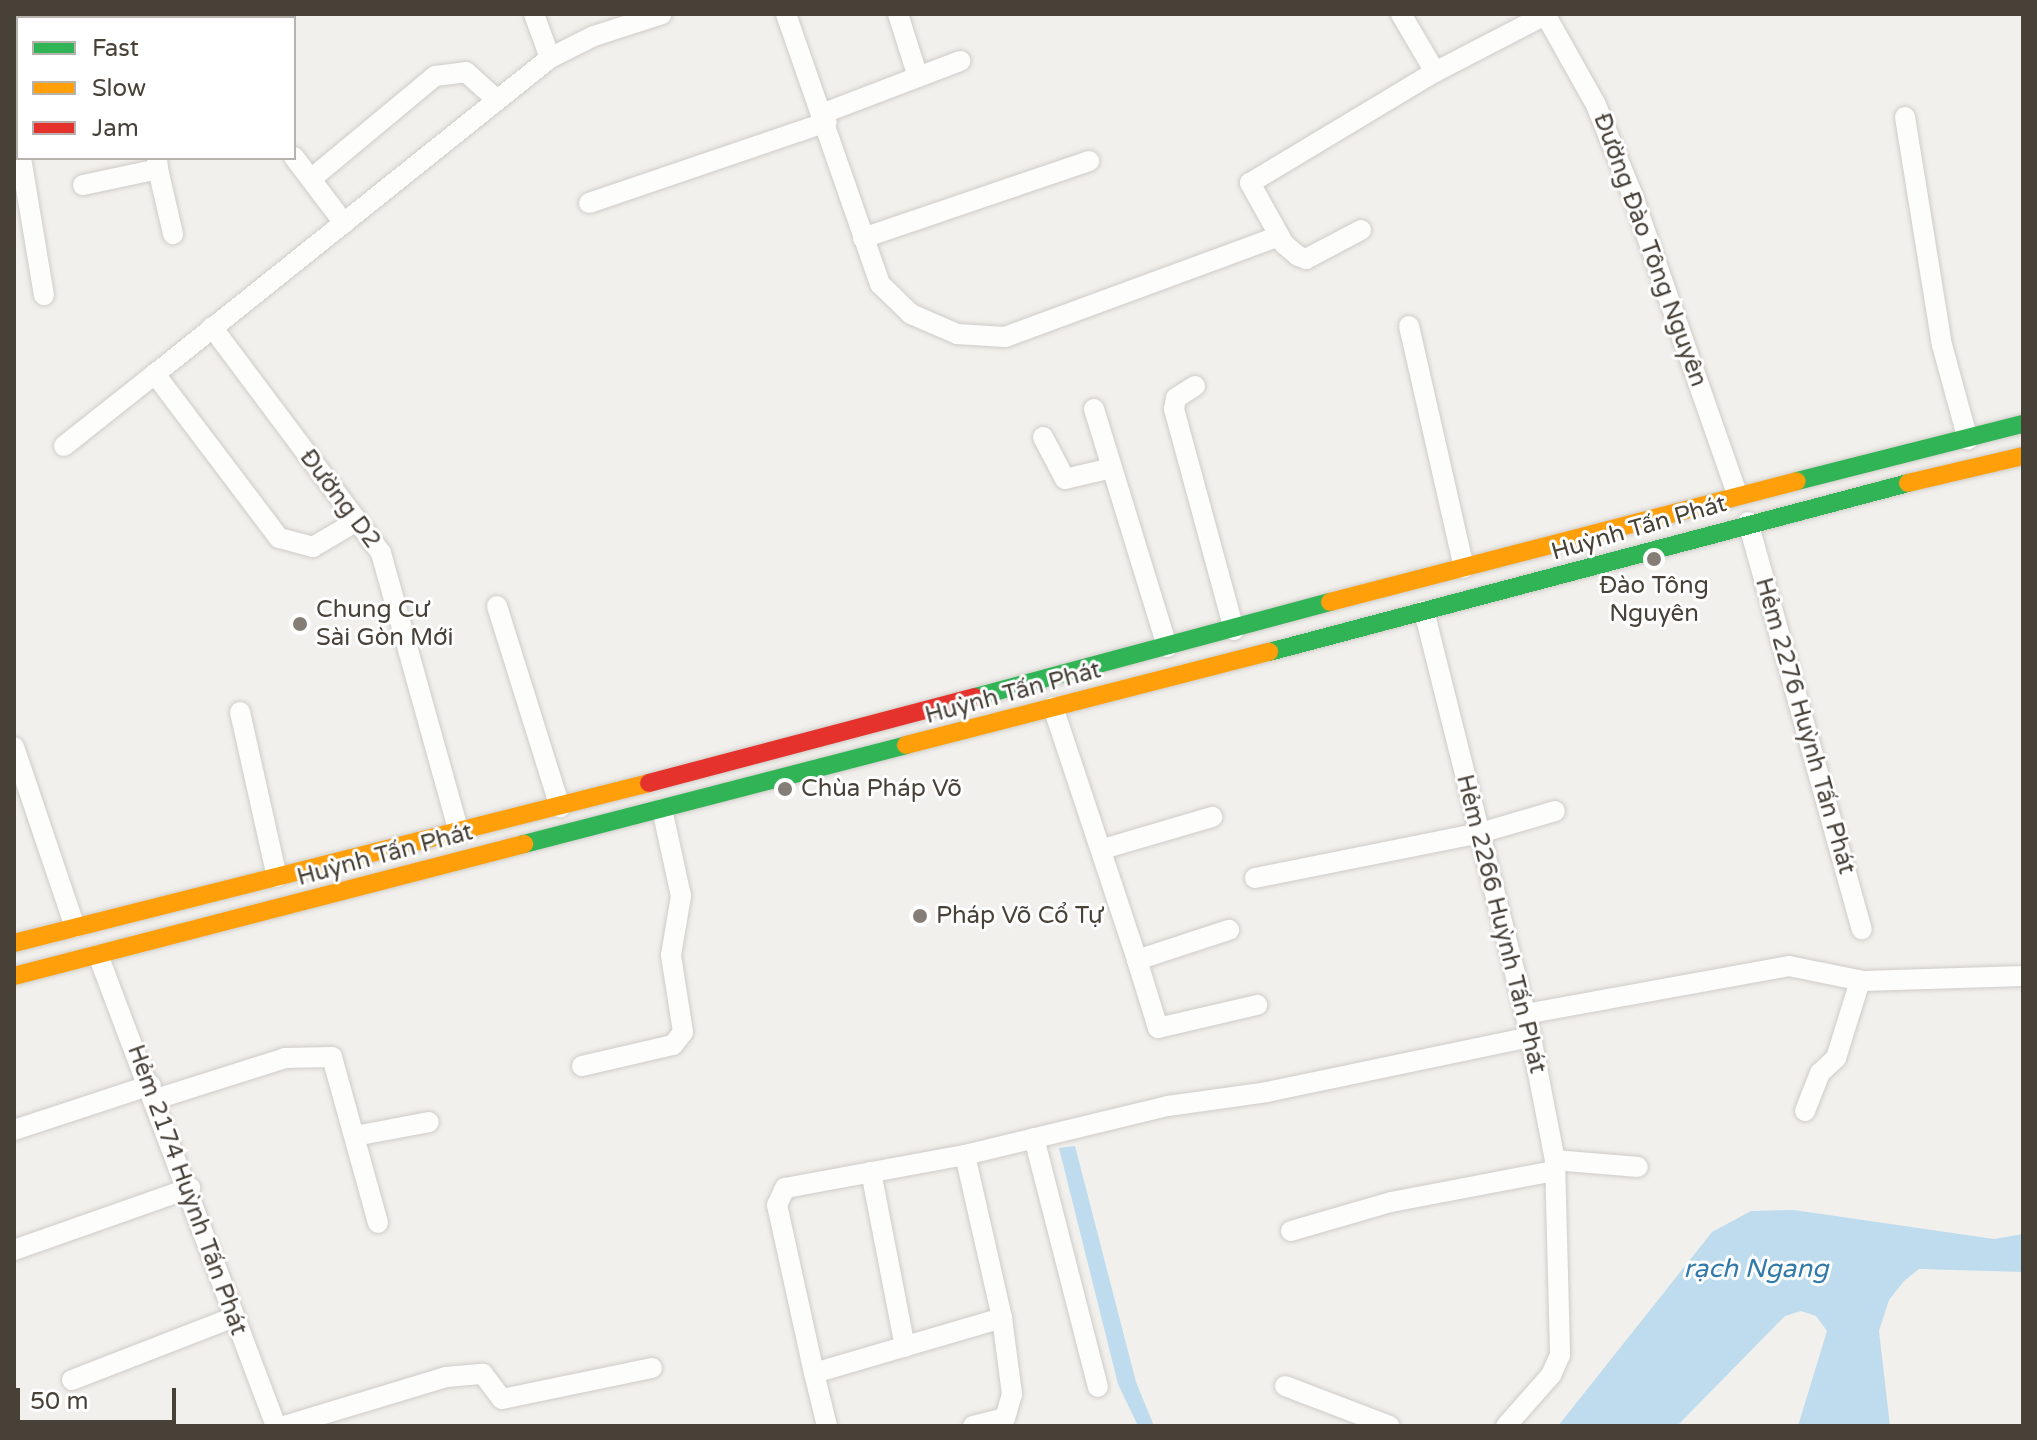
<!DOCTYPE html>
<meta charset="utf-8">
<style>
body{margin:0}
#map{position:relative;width:2037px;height:1440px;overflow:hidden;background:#f2f0ec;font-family:"Varela Round",sans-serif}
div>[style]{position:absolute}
.water>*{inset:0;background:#bedced}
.roads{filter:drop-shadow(0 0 2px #ceccc8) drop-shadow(0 0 2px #ceccc8)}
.street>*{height:20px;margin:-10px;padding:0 10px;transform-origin:10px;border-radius:10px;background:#fdfdfc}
.fast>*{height:18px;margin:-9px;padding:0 9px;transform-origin:9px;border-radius:9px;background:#30b455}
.slow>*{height:18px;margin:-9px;padding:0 9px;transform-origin:9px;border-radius:9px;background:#ff9f0a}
.jam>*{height:18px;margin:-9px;padding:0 9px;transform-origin:9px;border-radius:9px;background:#e5322d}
.dots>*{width:22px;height:22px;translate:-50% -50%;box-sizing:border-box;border:4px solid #fff;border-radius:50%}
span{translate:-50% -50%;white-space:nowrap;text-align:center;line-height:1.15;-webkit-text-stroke:6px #fff;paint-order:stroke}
.street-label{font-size:24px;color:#484138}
.poi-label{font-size:24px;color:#484138}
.left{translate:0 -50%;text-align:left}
.water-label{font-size:26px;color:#327aa9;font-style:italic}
.frame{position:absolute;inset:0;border:16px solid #484138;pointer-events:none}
.legend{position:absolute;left:16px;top:16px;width:280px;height:144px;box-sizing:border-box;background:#fff;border:2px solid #b6b3af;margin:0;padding:10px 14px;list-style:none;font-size:24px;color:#484138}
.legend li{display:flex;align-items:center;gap:16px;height:40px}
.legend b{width:40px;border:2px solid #b6b3af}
.scale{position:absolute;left:16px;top:1388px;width:160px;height:36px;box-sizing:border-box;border:4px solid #484138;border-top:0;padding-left:10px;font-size:24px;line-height:28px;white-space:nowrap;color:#484138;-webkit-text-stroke:6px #fff;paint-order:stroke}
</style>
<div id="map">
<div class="water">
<i style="clip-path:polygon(1075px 1146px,1136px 1382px,1154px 1426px,1138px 1426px,1118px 1384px,1059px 1148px)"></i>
<i style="clip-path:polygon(1794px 1210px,1994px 1239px,2023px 1234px,2023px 1272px,1919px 1269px,1904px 1281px,1889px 1300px,1879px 1331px,1890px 1426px,1798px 1426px,1827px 1331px,1816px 1316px,1801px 1311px,1785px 1316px,1677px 1426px,1558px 1426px,1712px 1232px,1751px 1211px)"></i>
</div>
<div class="roads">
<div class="street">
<i style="left:131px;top:14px;width:4px;rotate:76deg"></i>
<i style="left:534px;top:14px;width:47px;rotate:70deg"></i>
<i style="left:786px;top:14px;width:286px;rotate:70.8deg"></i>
<i style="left:880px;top:284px;width:43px;rotate:44.1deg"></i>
<i style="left:911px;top:314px;width:50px;rotate:23.5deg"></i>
<i style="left:957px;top:334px;width:48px;rotate:3.6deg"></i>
<i style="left:1005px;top:337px;width:292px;rotate:-20.2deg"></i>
<i style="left:898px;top:14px;width:66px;rotate:72.4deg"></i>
<i style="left:1401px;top:14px;width:67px;rotate:59.6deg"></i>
<i style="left:1545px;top:14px;width:104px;rotate:60.7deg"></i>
<i style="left:1596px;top:105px;width:93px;rotate:67.9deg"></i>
<i style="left:1631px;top:191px;width:321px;rotate:70.7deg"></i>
<i style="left:240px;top:18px;width:4px;rotate:-90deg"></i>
<i style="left:824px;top:113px;width:146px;rotate:-20.9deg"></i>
<i style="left:1905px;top:117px;width:231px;rotate:80.8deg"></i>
<i style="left:1942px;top:345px;width:98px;rotate:74.7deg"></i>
<i style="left:14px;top:118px;width:22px;rotate:80deg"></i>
<i style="left:294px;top:157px;width:83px;rotate:52.9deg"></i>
<i style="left:21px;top:158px;width:139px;rotate:80.5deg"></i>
<i style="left:158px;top:169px;width:67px;rotate:77deg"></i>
<i style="left:311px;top:179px;width:161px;rotate:-39.7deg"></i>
<i style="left:435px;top:76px;width:31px;rotate:-7deg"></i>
<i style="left:466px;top:72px;width:42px;rotate:42.1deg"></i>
<i style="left:83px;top:185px;width:77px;rotate:-12deg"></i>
<i style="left:158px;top:169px;width:11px;rotate:-95deg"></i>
<i style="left:589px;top:203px;width:251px;rotate:-18.8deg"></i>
<i style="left:1361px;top:230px;width:62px;rotate:152.2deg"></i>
<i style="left:1306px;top:259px;width:9px;rotate:-159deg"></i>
<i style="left:1298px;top:256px;width:18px;rotate:-139deg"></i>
<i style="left:1284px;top:244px;width:70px;rotate:-119.1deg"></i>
<i style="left:1250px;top:183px;width:216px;rotate:-31deg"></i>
<i style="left:1435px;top:72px;width:124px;rotate:-27.4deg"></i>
<i style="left:863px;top:238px;width:239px;rotate:-18.8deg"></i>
<i style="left:1409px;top:326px;width:248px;rotate:77.2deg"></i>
<i style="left:212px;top:327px;width:282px;rotate:53.2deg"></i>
<i style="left:381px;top:553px;width:291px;rotate:74.4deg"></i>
<i style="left:1195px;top:386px;width:22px;rotate:148deg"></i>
<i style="left:1176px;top:398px;width:11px;rotate:100deg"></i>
<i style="left:1174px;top:409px;width:229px;rotate:74.8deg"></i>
<i style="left:1094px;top:409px;width:249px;rotate:72.9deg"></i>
<i style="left:1043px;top:437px;width:47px;rotate:62.4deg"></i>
<i style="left:1065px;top:479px;width:48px;rotate:-13.2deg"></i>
<i style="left:64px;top:446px;width:116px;rotate:-38.4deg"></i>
<i style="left:357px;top:521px;width:51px;rotate:149.4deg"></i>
<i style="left:313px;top:547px;width:35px;rotate:-165deg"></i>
<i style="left:279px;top:538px;width:206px;rotate:-127.1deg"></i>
<i style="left:155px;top:374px;width:506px;rotate:-38.66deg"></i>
<i style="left:550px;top:58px;width:49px;rotate:-26.6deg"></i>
<i style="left:594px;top:36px;width:71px;rotate:-17.9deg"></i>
<i style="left:1748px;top:522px;width:423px;rotate:74.4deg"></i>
<i style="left:497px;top:606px;width:211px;rotate:72.6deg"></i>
<i style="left:1424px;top:611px;width:439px;rotate:75.9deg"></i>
<i style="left:1531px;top:1037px;width:125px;rotate:79deg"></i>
<i style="left:1555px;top:1160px;width:195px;rotate:88.5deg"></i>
<i style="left:1560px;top:1355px;width:22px;rotate:114deg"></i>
<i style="left:1551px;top:1375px;width:68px;rotate:131.4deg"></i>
<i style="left:1053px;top:707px;width:267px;rotate:71.6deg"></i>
<i style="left:1137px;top:960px;width:97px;rotate:-18.1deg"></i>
<i style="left:240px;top:712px;width:169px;rotate:77.4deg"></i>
<i style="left:14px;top:747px;width:190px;rotate:71.3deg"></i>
<i style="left:1103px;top:849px;width:114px;rotate:-16.4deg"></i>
<i style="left:1255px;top:878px;width:229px;rotate:-11.3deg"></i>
<i style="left:1480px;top:833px;width:78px;rotate:-16.3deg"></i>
<i style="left:98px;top:955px;width:504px;rotate:69.3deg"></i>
<i style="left:1137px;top:960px;width:71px;rotate:72.8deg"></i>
<i style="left:1158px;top:1028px;width:102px;rotate:-13.1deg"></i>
<i style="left:1525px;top:1014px;width:268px;rotate:-10.3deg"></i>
<i style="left:1789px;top:966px;width:76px;rotate:11.5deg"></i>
<i style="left:1863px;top:981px;width:160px;rotate:-1.8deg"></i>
<i style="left:582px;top:1066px;width:93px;rotate:-13deg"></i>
<i style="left:673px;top:1045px;width:16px;rotate:-52deg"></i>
<i style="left:683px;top:1032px;width:78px;rotate:-98.9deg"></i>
<i style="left:671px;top:955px;width:60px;rotate:-80.4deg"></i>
<i style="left:681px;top:896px;width:89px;rotate:-102.3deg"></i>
<i style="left:156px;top:1099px;width:135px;rotate:-17.6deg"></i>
<i style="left:285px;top:1058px;width:47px;rotate:-1.2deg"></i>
<i style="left:332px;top:1057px;width:172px;rotate:74.5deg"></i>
<i style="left:1805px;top:1111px;width:41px;rotate:-68.5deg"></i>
<i style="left:1820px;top:1073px;width:22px;rotate:-43deg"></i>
<i style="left:1836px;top:1058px;width:81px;rotate:-72.7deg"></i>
<i style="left:14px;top:1130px;width:144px;rotate:-18.2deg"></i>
<i style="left:355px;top:1136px;width:75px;rotate:-10.7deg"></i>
<i style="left:1034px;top:1138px;width:257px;rotate:75.6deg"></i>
<i style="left:965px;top:1155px;width:167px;rotate:77.2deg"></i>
<i style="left:1002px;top:1318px;width:77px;rotate:82.5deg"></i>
<i style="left:1012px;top:1394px;width:25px;rotate:106deg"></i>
<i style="left:1005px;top:1418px;width:33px;rotate:166deg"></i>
<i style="left:1555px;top:1160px;width:83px;rotate:4.8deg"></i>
<i style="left:871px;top:1172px;width:178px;rotate:79deg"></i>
<i style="left:1291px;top:1231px;width:104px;rotate:-16.2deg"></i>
<i style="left:1391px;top:1202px;width:165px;rotate:-10.8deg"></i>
<i style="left:14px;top:1250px;width:187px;rotate:-19.4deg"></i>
<i style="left:814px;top:1373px;width:172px;rotate:-102.4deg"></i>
<i style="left:777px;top:1205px;width:19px;rotate:-65deg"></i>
<i style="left:785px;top:1188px;width:183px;rotate:-10.4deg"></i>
<i style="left:965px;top:1155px;width:209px;rotate:-13.6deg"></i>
<i style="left:1168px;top:1106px;width:100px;rotate:-8deg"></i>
<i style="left:1267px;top:1092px;width:270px;rotate:-11.8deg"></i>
<i style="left:72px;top:1380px;width:172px;rotate:-21.2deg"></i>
<i style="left:1285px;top:1386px;width:112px;rotate:20.9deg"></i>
<i style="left:284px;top:1426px;width:169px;rotate:-16.8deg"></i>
<i style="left:446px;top:1377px;width:37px;rotate:-5deg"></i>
<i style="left:483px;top:1374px;width:31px;rotate:53deg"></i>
<i style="left:502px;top:1399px;width:153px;rotate:-11.7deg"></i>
<i style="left:827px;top:1426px;width:55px;rotate:-103.8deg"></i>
<i style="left:814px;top:1373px;width:196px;rotate:-16.3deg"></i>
</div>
<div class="fast">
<i style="left:1797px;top:481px;width:233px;rotate:-14.2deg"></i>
<i style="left:1269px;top:652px;width:661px;rotate:-14.81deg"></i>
<i style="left:975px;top:697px;width:367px;rotate:-15deg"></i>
<i style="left:524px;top:844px;width:395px;rotate:-14.5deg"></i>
</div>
<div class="slow">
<i style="left:1908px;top:483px;width:118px;rotate:-13.2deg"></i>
<i style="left:1330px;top:602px;width:482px;rotate:-14.5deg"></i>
<i style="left:906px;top:745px;width:375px;rotate:-14.4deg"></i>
<i style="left:14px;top:943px;width:655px;rotate:-14.14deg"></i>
<i style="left:14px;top:976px;width:527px;rotate:-14.51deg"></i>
</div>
<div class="jam">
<i style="left:649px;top:783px;width:337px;rotate:-14.8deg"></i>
</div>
</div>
<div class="dots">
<i style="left:1654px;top:559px;background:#847e77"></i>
<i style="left:300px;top:624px;background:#847e77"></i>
<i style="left:785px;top:789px;background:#847e77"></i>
<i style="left:920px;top:916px;background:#847e77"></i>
</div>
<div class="street-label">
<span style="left:1650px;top:250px;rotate:70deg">Đường Đào Tông Nguyên</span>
<span style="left:340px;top:499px;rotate:53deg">Đường D2</span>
<span style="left:1639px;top:528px;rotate:-16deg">Huỳnh Tấn Phát</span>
<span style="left:1013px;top:693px;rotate:-15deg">Huỳnh Tấn Phát</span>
<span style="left:1805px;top:726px;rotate:74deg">Hẻm 2276 Huỳnh Tấn Phát</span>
<span style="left:385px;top:855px;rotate:-15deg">Huỳnh Tấn Phát</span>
<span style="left:1501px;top:924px;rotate:76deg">Hẻm 2266 Huỳnh Tấn Phát</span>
<span style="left:187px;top:1190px;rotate:70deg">Hẻm 2174 Huỳnh Tấn Phát</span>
</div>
<div class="poi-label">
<span style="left:1654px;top:600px">Đào Tông<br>Nguyên</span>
<span class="left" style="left:316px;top:624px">Chung Cư<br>Sài Gòn Mới</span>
<span class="left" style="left:801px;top:789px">Chùa Pháp Võ</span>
<span class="left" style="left:936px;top:916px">Pháp Võ Cổ Tự</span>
</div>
<div class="water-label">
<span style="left:1756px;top:1269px">rạch Ngang</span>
</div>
<div class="frame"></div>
<ul class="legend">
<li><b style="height:10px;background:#30b455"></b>Fast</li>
<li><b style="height:10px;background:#ff9f0a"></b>Slow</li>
<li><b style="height:10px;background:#e5322d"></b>Jam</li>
</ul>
<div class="scale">50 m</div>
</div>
